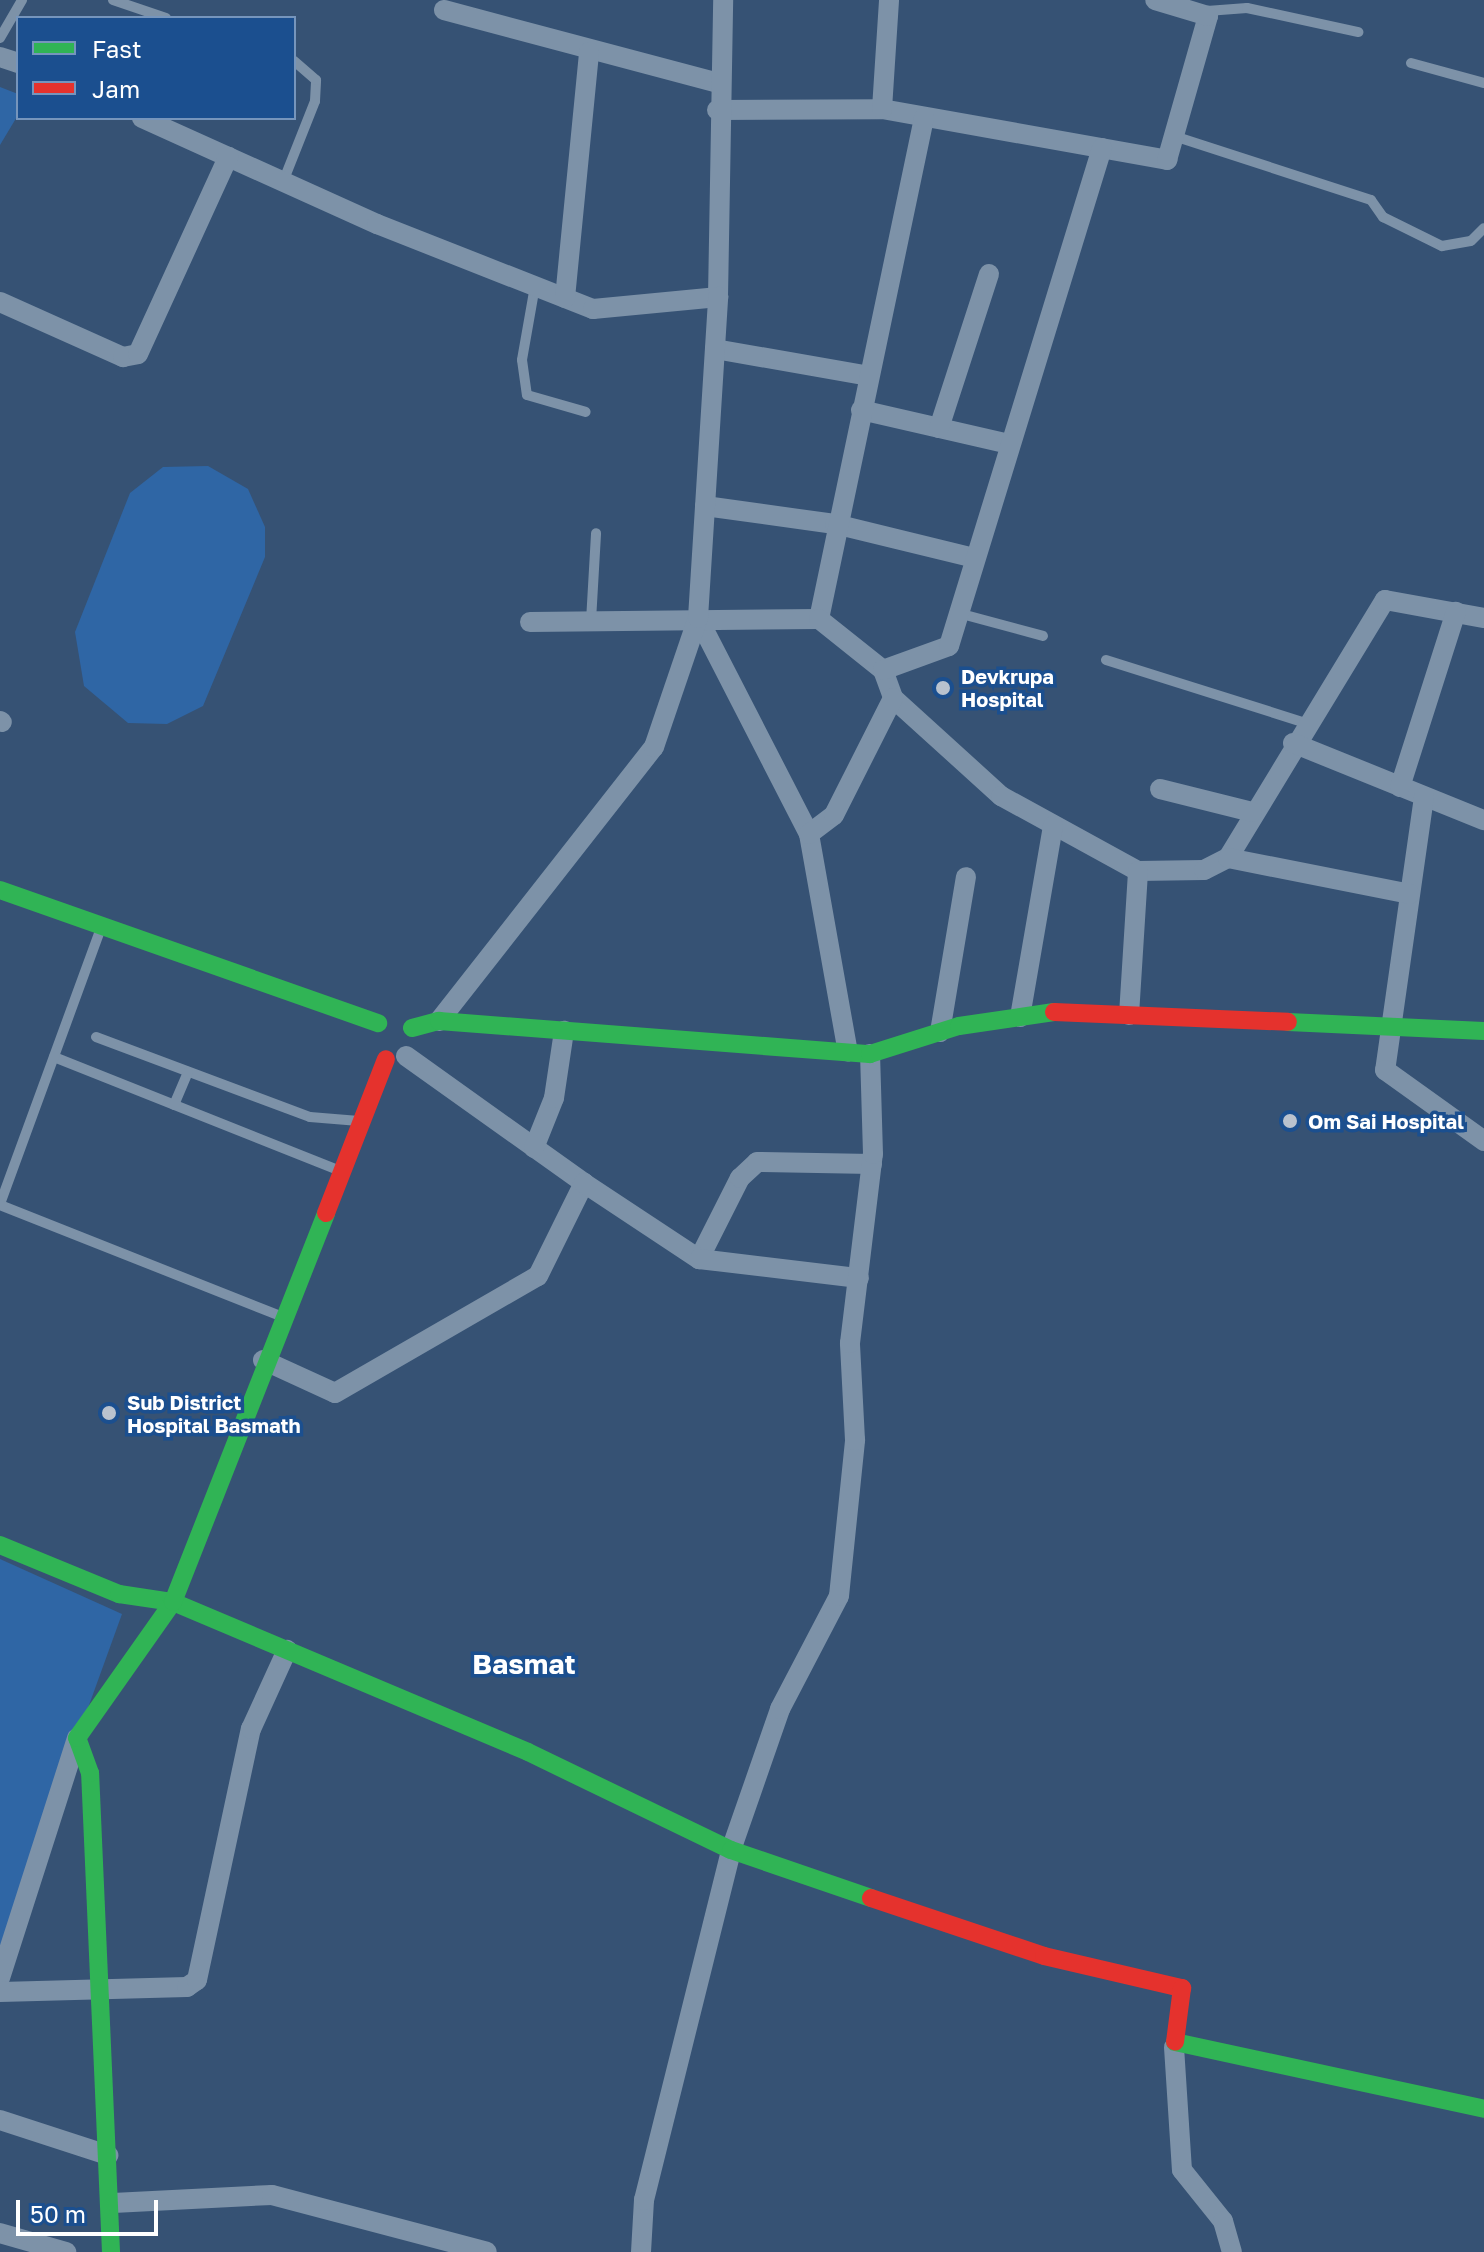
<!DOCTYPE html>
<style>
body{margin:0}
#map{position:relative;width:1484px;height:2252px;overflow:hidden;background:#365274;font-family:"Golos Text",sans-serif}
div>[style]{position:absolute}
.green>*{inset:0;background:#2f66a5}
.lane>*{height:10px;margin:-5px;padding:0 5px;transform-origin:5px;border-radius:5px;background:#7d92a8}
.street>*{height:20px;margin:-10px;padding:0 10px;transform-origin:10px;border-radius:10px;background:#7d92a8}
.fast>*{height:18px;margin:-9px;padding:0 9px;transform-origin:9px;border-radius:9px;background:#30b455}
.jam>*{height:18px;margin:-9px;padding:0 9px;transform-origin:9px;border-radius:9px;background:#e5322d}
.dots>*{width:22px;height:22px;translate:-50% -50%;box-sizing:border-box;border:4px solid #1b4f8f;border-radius:50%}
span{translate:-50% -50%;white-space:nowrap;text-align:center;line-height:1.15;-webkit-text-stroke:7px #1b4f8f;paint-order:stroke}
.poi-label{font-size:20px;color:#fff;font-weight:700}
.left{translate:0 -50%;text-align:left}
.district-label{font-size:28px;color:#fff;font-weight:700}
.legend{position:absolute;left:16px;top:16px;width:280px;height:104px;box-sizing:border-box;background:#1b4f8f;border:2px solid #7695bc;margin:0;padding:10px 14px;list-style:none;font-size:24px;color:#fff}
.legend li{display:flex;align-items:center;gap:16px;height:40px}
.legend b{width:40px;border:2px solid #7695bc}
.scale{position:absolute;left:16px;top:2200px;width:142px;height:36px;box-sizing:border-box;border:4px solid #fff;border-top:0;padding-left:10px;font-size:24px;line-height:28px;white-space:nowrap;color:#fff;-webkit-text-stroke:6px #1b4f8f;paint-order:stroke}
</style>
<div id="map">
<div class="green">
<i style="clip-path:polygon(0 87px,18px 94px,18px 115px,0 145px)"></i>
<i style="clip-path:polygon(208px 466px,248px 489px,265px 527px,265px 557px,203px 706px,167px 724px,128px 723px,84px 686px,75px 632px,130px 493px,163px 467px)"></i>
<i style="clip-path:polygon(0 1559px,122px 1614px,0 1951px)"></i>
</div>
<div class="lane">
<i style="left:113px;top:0;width:56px;rotate:18.8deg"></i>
<i style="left:1207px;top:11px;width:40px;rotate:-4.3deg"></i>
<i style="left:1247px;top:8px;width:114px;rotate:12.2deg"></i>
<i style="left:0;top:38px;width:44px;rotate:-59.9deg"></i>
<i style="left:1411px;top:63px;width:76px;rotate:15.3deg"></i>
<i style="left:1177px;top:137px;width:204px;rotate:18deg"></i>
<i style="left:1371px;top:200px;width:21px;rotate:55deg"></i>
<i style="left:1383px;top:217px;width:66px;rotate:26.2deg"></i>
<i style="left:1442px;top:246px;width:29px;rotate:-10deg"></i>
<i style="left:1471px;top:241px;width:18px;rotate:-45deg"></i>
<i style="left:283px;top:182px;width:87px;rotate:-68.4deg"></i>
<i style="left:315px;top:101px;width:21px;rotate:-87deg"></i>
<i style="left:316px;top:80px;width:29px;rotate:-139deg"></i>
<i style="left:535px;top:286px;width:75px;rotate:100deg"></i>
<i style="left:522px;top:360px;width:35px;rotate:82deg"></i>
<i style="left:527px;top:395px;width:61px;rotate:16.1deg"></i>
<i style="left:958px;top:613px;width:88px;rotate:15.1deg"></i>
<i style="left:591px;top:621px;width:88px;rotate:-86.7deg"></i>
<i style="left:1106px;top:660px;width:210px;rotate:17.5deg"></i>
<i style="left:96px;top:1037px;width:228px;rotate:20.5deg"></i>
<i style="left:310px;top:1117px;width:49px;rotate:4.7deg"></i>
<i style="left:54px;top:1057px;width:306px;rotate:21.7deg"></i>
<i style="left:174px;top:1105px;width:36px;rotate:-67deg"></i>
<i style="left:0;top:1204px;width:294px;rotate:-69.9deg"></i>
<i style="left:0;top:1205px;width:302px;rotate:21.6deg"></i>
</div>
<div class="street">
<i style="left:444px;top:10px;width:285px;rotate:14.9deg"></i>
<i style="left:0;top:57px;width:19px;rotate:18deg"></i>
<i style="left:882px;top:109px;width:290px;rotate:10.1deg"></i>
<i style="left:1167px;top:160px;width:150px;rotate:-74.1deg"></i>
<i style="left:1208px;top:16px;width:55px;rotate:-163.2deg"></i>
<i style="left:717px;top:110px;width:165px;rotate:-0.3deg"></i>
<i style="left:882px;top:109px;width:109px;rotate:-86.3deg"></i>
<i style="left:142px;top:118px;width:258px;rotate:24.3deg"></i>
<i style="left:377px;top:224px;width:232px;rotate:21.5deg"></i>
<i style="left:593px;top:309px;width:126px;rotate:-5.5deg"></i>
<i style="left:718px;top:297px;width:297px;rotate:-89deg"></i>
<i style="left:565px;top:298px;width:247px;rotate:-84.4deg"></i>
<i style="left:0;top:302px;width:135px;rotate:24.1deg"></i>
<i style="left:123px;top:357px;width:15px;rotate:-11deg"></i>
<i style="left:138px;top:354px;width:217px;rotate:-65.4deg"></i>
<i style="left:715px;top:349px;width:156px;rotate:9.9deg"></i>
<i style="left:861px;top:410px;width:152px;rotate:12.9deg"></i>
<i style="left:939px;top:428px;width:162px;rotate:-72deg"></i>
<i style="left:705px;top:506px;width:131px;rotate:7.9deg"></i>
<i style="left:835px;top:524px;width:144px;rotate:13.7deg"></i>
<i style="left:698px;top:618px;width:243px;rotate:62.8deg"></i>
<i style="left:809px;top:834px;width:221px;rotate:79.9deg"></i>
<i style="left:819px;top:619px;width:512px;rotate:-78.16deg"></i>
<i style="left:530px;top:622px;width:289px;rotate:-0.6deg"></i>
<i style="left:819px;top:619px;width:82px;rotate:38.6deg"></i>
<i style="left:883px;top:670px;width:30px;rotate:70deg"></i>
<i style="left:893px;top:698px;width:146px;rotate:42.2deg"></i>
<i style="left:1001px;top:796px;width:156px;rotate:28.7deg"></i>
<i style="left:1138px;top:871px;width:66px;rotate:-0.9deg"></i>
<i style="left:1204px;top:870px;width:27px;rotate:-27deg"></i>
<i style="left:1228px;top:858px;width:302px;rotate:-58.7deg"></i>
<i style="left:1385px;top:600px;width:101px;rotate:10.3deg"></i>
<i style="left:883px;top:670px;width:70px;rotate:-20deg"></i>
<i style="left:949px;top:646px;width:521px;rotate:-72.92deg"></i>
<i style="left:0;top:721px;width:2px;rotate:27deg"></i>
<i style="left:1293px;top:743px;width:206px;rotate:22deg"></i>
<i style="left:1400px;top:787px;width:184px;rotate:-72.3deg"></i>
<i style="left:1160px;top:789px;width:95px;rotate:14deg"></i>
<i style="left:1424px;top:797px;width:276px;rotate:98.1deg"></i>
<i style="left:1385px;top:1070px;width:122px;rotate:35.6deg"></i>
<i style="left:809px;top:834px;width:31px;rotate:-37deg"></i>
<i style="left:834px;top:815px;width:131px;rotate:-63.2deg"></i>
<i style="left:1228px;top:858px;width:185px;rotate:11.2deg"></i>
<i style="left:1129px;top:1015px;width:144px;rotate:-86.4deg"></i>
<i style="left:1020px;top:1017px;width:194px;rotate:-80.2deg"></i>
<i style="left:439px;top:1021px;width:348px;rotate:-51.9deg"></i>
<i style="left:654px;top:747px;width:136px;rotate:-71.2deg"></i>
<i style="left:698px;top:618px;width:322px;rotate:-86.4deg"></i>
<i style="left:940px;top:1032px;width:157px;rotate:-80.5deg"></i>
<i style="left:406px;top:1056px;width:219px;rotate:35.5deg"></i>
<i style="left:534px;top:1148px;width:54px;rotate:-68.2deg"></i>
<i style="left:554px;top:1098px;width:68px;rotate:-81.5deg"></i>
<i style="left:699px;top:1259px;width:91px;rotate:-63.2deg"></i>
<i style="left:740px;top:1178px;width:23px;rotate:-43deg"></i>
<i style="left:757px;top:1162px;width:115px;rotate:1deg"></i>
<i style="left:263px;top:1360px;width:79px;rotate:24.6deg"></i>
<i style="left:335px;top:1393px;width:234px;rotate:-30deg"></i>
<i style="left:538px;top:1276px;width:104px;rotate:-63.7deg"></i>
<i style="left:584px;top:1183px;width:138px;rotate:33.5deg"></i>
<i style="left:699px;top:1259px;width:161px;rotate:6.8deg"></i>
<i style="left:0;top:1978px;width:252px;rotate:-72.2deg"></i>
<i style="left:0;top:1992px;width:187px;rotate:-1.5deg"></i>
<i style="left:187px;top:1987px;width:12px;rotate:-35deg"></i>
<i style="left:197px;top:1980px;width:257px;rotate:-77.9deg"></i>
<i style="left:251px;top:1729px;width:87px;rotate:-65.5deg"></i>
<i style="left:1174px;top:2047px;width:123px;rotate:86.3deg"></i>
<i style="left:1182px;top:2170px;width:65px;rotate:51.2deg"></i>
<i style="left:1223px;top:2221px;width:32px;rotate:74deg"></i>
<i style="left:0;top:2120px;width:114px;rotate:18deg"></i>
<i style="left:113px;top:2203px;width:159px;rotate:-2.9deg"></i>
<i style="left:272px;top:2195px;width:222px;rotate:14.8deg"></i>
<i style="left:0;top:2233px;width:69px;rotate:16.1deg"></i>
<i style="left:641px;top:2252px;width:52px;rotate:-86.7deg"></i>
<i style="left:644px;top:2200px;width:361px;rotate:-76deg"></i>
<i style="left:731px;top:1850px;width:149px;rotate:-70.8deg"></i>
<i style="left:780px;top:1709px;width:127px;rotate:-62.4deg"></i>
<i style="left:839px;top:1596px;width:157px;rotate:-84.1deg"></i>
<i style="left:855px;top:1440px;width:97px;rotate:-93deg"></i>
<i style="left:850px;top:1343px;width:190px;rotate:-83.1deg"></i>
<i style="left:873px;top:1154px;width:100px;rotate:-91.7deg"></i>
</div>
<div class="fast">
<i style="left:0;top:890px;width:401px;rotate:19.4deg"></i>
<i style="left:1288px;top:1022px;width:196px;rotate:2.6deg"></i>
<i style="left:412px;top:1028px;width:28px;rotate:-15deg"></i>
<i style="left:439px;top:1021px;width:432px;rotate:4.4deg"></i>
<i style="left:870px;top:1054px;width:93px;rotate:-17.5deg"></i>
<i style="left:959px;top:1026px;width:96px;rotate:-8.4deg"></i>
<i style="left:0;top:1545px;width:129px;rotate:22.4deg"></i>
<i style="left:119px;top:1594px;width:55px;rotate:8.4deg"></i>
<i style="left:173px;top:1602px;width:385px;rotate:22.9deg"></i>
<i style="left:528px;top:1752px;width:225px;rotate:25.8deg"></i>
<i style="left:731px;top:1850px;width:148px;rotate:18.9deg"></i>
<i style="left:1175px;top:2042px;width:316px;rotate:12.2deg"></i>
<i style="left:111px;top:2252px;width:479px;rotate:-92.5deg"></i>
<i style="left:90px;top:1773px;width:37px;rotate:-110deg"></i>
<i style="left:77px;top:1738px;width:166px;rotate:-54.8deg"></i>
<i style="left:173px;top:1602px;width:418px;rotate:-68.5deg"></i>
</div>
<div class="jam">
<i style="left:1054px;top:1012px;width:234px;rotate:2.4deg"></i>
<i style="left:326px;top:1213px;width:165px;rotate:-68.7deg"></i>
<i style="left:871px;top:1898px;width:182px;rotate:18.5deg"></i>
<i style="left:1044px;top:1956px;width:142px;rotate:13.1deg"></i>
<i style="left:1182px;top:1988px;width:54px;rotate:97.4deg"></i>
</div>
<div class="dots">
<i style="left:943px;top:688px;background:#b9c2ce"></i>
<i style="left:1290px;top:1121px;background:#b9c2ce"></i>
<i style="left:109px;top:1413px;background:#b9c2ce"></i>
</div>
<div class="poi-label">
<span class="left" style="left:961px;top:688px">Devkrupa<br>Hospital</span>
<span class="left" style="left:1308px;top:1121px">Om Sai Hospital</span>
<span class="left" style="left:127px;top:1414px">Sub District<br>Hospital Basmath</span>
</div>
<div class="district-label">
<span style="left:524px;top:1664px">Basmat</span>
</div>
<ul class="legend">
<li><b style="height:10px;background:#30b455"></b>Fast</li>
<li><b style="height:10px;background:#e5322d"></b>Jam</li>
</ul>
<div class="scale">50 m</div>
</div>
